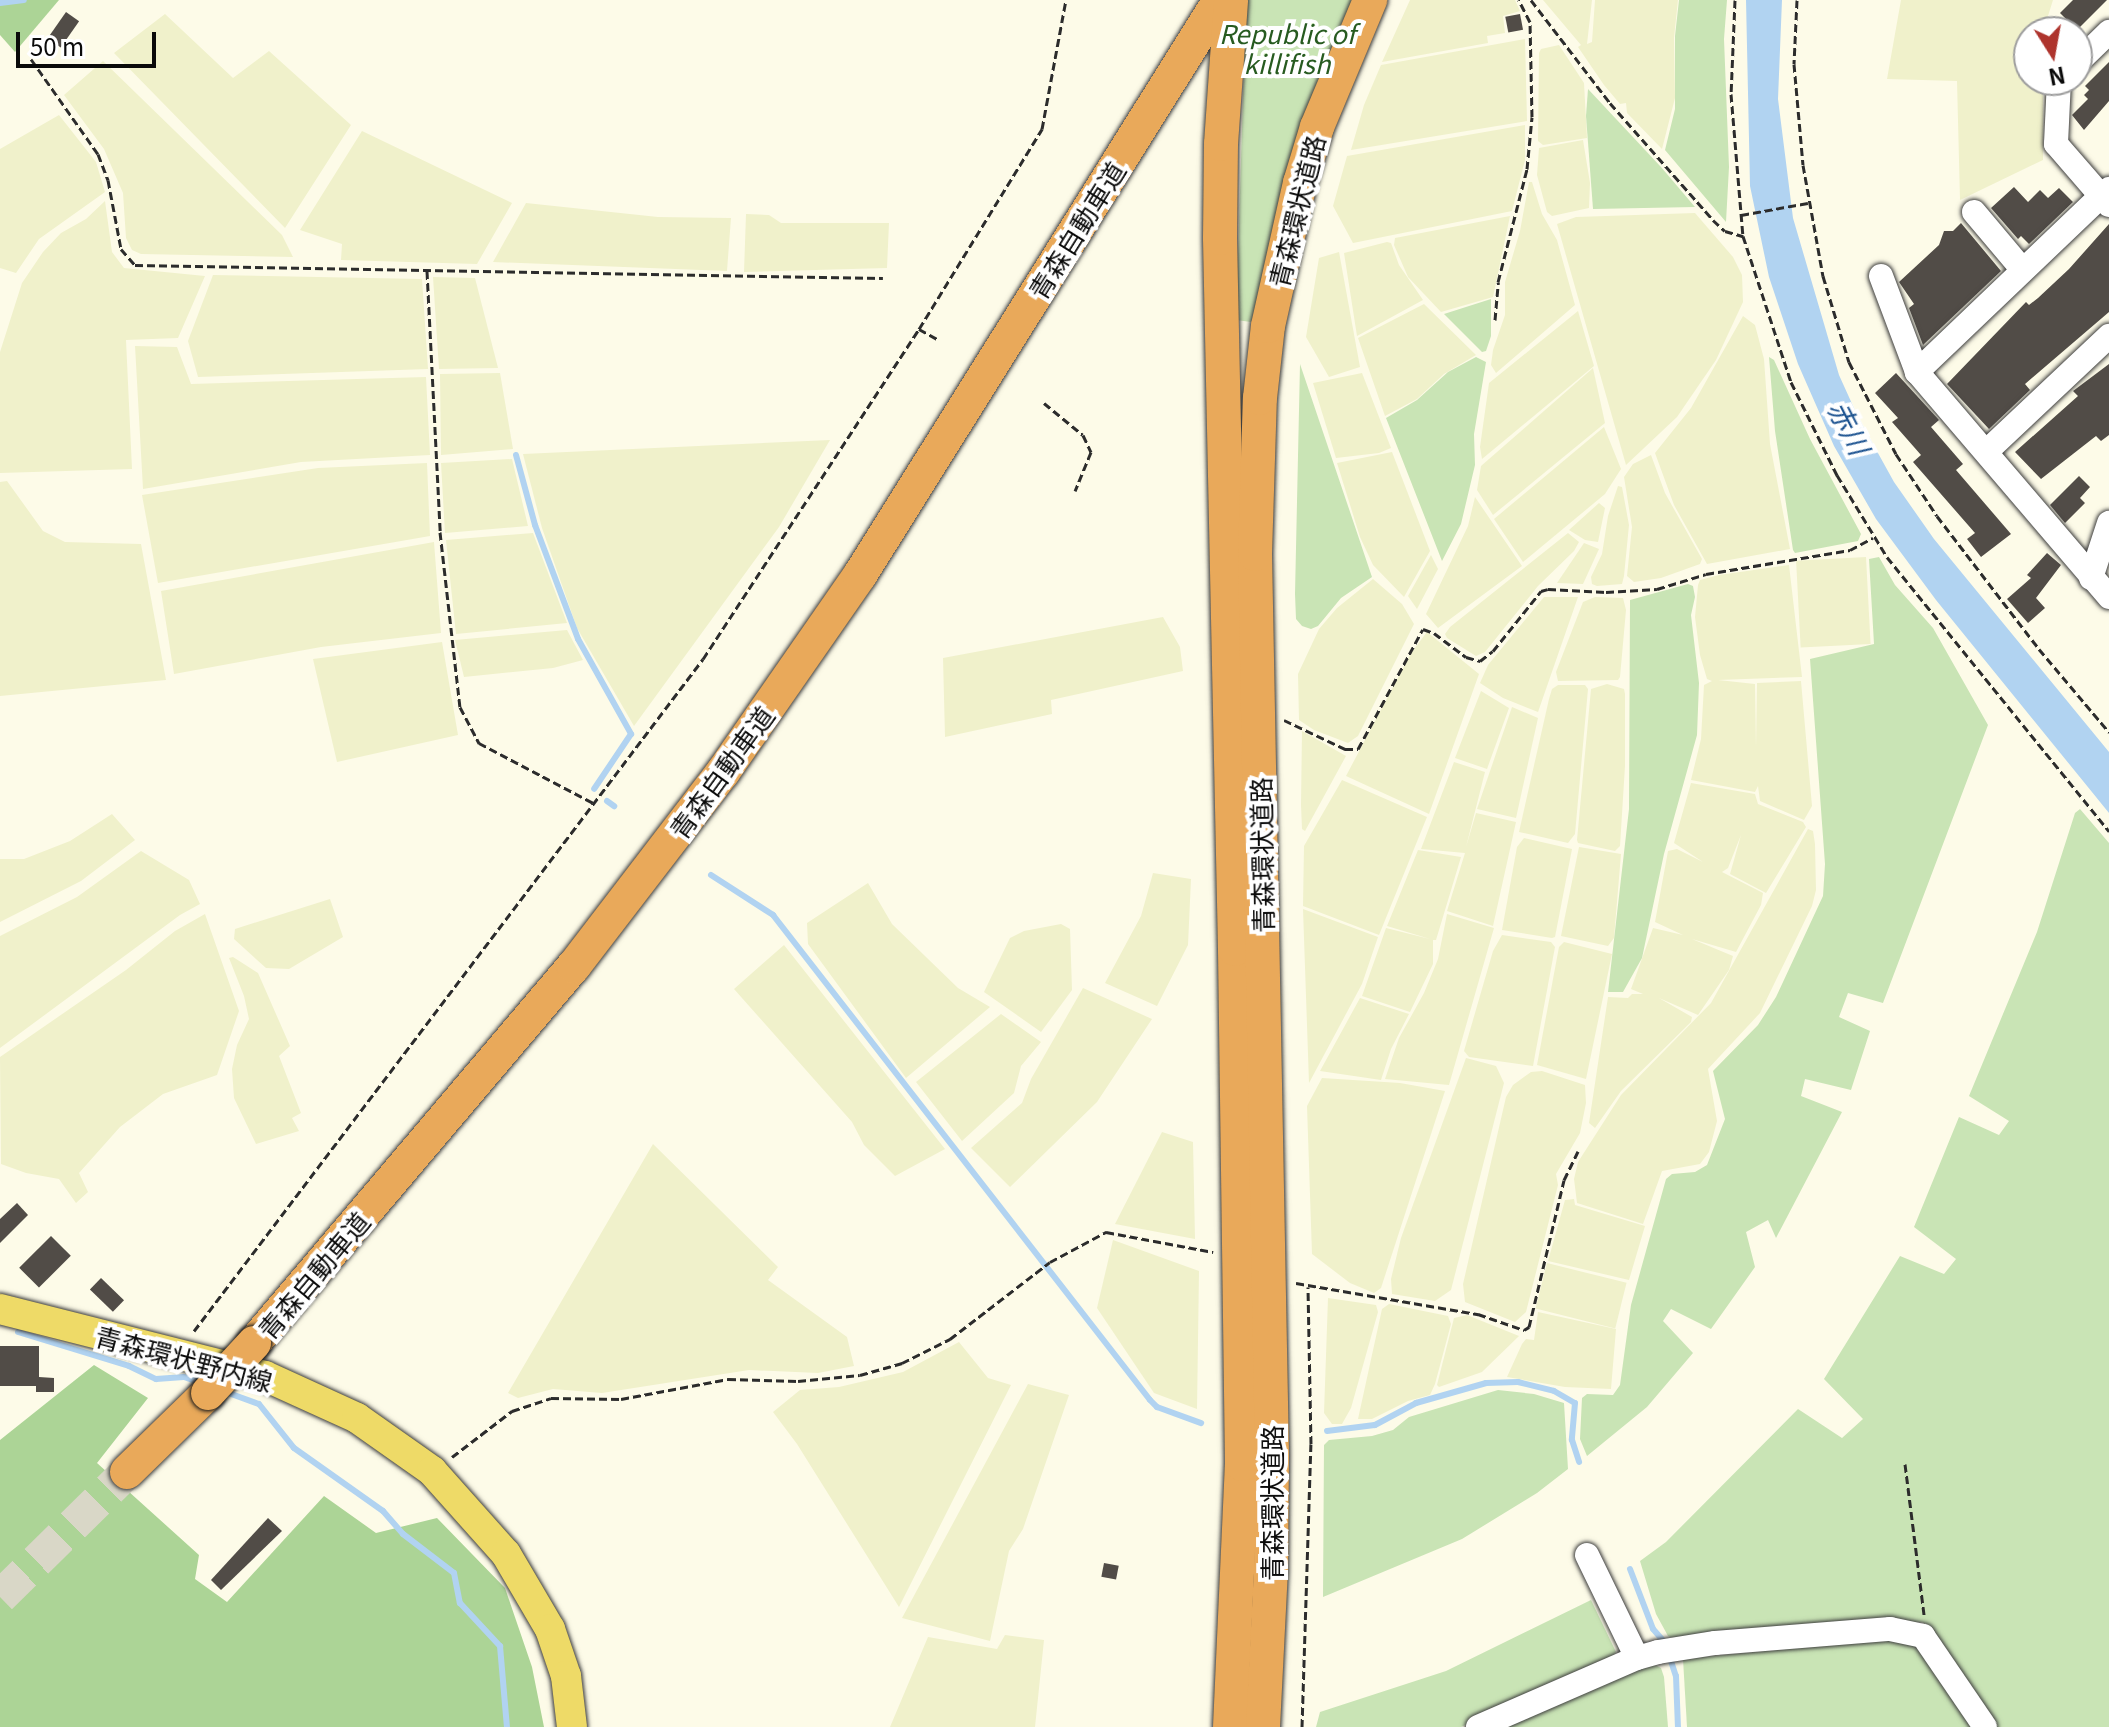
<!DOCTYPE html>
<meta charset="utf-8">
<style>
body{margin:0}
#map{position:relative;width:2109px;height:1727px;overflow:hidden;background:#fdfbe8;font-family:Georgia,"Noto Sans JP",serif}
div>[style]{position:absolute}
.farmland>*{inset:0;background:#f0f1cb;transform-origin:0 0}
.green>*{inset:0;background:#c9e4b5}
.forest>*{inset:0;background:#acd496}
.water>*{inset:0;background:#b1d3f1}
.stream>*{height:6px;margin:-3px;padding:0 3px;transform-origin:3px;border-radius:3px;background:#b1d3f1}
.building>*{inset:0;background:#514c47;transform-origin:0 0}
.highway-tunnel>*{height:34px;margin-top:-17px;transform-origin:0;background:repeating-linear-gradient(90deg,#d9d7c7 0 34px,transparent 0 51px)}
.path>*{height:3px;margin-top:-1.5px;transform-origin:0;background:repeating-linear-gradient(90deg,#2c2c2c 0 8px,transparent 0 12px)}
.roads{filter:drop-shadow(0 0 2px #3d3d3d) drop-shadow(0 0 2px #3d3d3d)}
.minor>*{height:24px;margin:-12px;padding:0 12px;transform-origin:12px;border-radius:12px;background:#fff}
.major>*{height:30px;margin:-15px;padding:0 15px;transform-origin:15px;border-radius:15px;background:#eeda67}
.highway>*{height:34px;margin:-17px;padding:0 17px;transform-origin:17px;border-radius:17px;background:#e9a95a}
.bridges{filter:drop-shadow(0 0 2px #1b1b1b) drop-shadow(0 0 2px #1b1b1b)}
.highway-bridge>*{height:34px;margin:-17px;padding:0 17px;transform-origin:17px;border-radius:17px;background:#e9a95a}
span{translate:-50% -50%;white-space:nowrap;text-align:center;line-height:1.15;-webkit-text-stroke:8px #fff;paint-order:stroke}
.park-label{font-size:26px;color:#275b20;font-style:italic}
.street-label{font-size:26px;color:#0a0a0a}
.water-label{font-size:28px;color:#1e5491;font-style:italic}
.north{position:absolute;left:2013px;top:16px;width:80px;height:80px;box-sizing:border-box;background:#fff;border:2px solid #9d9d9d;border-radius:50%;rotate:169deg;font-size:22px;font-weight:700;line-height:32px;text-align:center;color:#0a0a0a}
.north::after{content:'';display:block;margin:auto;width:28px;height:36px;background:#ae342d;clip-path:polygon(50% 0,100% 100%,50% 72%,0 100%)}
.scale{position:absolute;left:16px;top:32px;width:140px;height:36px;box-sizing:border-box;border:4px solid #0a0a0a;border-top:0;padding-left:10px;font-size:24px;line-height:28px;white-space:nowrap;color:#0a0a0a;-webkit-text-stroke:6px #fff;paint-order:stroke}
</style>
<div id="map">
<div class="farmland">
<i style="clip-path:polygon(1410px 0,1515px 0,1520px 11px,1503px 16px,1505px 33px,1487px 36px,1488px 43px,1382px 62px)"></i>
<i style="clip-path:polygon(1543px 0,1592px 0,1587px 44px,1592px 42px,1595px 0,1678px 0,1674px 38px,1675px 98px,1662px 149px,1627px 113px,1626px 103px,1620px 104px,1604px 85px,1578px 47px,1581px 45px)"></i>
<i style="clip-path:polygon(1901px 0,2053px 0,2043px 32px,2029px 32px,2029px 80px,2043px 80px,2043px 160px,1960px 200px,1957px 81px,1887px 79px)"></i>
<i style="clip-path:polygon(165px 14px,233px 78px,269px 51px,351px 125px,285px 228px,114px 53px)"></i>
<i style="clip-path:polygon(1525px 39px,1527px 121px,1351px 150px,1364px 105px,1381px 65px)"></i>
<i style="clip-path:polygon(1559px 45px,1584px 83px,1587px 138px,1543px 145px,1538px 141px,1539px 53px,1541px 49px)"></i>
<i style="clip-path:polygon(103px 61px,282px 235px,293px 257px,141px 254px,132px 250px,126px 238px,123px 193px,104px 149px,64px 95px)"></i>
<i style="clip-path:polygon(59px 115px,96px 162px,105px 192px,39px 239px,16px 273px,0 268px,0 149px)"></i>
<i style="clip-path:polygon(1525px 125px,1525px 160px,1512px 211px,1353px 243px,1333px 206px,1347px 156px)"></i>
<i style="clip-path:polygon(362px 131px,512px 203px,477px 264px,341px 260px,342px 244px,300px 230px)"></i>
<i style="clip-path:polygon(1583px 140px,1590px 183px,1589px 208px,1552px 216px,1547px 212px,1537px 175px,1539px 148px)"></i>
<i style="clip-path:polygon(1529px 182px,1532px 182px,1542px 214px,1557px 240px,1575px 305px,1496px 373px,1491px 365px,1493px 350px,1505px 315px,1505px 282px,1520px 231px)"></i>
<i style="clip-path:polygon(105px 201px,112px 252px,124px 268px,205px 276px,178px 338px,126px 340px,132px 469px,0 473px,0 352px,22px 283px,43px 252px,61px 233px,86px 219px)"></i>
<i style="clip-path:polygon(526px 203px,658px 217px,731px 218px,727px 271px,493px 262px)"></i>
<i style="clip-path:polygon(1695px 213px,1733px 257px,1742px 275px,1743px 302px,1716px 360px,1677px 417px,1626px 465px,1557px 224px,1576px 217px)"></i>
<i style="clip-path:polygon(746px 214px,769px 215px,781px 223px,889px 223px,887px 268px,744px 272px)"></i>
<i style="clip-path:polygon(1510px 216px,1493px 297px,1441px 312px,1408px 277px,1394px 245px,1395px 238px)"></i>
<i style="clip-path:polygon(1387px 242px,1391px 243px,1399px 265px,1423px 300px,1357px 336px,1344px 253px)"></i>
<i style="clip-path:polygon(1339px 252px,1360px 367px,1329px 377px,1306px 337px,1319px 258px)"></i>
<i style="clip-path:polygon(213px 275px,422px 279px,428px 369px,198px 377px,188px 341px)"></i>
<i style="clip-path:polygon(433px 277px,475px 278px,498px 368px,439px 369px)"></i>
<i style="clip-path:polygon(1424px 304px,1476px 355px,1444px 374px,1417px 399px,1385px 416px,1358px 338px)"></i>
<i style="clip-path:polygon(1578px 311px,1594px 366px,1482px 459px,1480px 447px,1489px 383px)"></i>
<i style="clip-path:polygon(1743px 316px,1755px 325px,1764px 359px,1770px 444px,1790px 549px,1707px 564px,1674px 505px,1655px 453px,1691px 408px)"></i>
<i style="clip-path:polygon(135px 346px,177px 347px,191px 384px,426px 377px,430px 455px,301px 462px,143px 489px)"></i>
<i style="clip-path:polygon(1593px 368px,1605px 423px,1493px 515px,1477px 490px,1481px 466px)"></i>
<i style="clip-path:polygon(500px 373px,513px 449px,441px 455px,440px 374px)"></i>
<i style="clip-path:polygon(1362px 373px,1391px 448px,1379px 453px,1336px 458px,1313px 383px)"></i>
<i style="clip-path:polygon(1604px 427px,1621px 469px,1605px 494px,1523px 562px,1494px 519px)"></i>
<i style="clip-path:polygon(830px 440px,779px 527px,634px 726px,577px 628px,542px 528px,523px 454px)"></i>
<i style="clip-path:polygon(1392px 452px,1430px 551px,1404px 597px,1373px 565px,1360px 537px,1337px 463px)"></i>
<i style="clip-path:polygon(1651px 455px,1665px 493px,1702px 559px,1700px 564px,1661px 578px,1634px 582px,1627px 576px,1632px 527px,1624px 477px,1633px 464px)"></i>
<i style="clip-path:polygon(512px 459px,528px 526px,445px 533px,441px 463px)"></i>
<i style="clip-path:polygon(427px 463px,430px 536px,158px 583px,142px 495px,318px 468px)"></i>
<i style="clip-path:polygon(7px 481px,43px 531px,65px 542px,141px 544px,166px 680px,0 696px,0 482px)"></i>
<i style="clip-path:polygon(1618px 486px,1622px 487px,1629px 525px,1624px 576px,1622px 584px,1597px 586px,1592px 584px,1591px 577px,1602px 554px,1608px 516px)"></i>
<i style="clip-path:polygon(1475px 497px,1522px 566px,1438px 628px,1426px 614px,1468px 526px)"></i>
<i style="clip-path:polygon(1599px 503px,1605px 508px,1598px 542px,1585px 540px,1569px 530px)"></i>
<i style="clip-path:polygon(533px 533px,567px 623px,456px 634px,446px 540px)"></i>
<i style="clip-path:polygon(1568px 533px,1579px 542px,1574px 551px,1538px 586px,1485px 652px,1476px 656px,1447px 638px,1445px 634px,1450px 627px)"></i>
<i style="clip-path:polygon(434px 542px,441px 633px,321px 647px,174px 674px,161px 591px)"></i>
<i style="clip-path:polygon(1584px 543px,1599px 549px,1583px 584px,1557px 583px)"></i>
<i style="clip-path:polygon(1431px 555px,1438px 569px,1417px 609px,1408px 596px)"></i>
<i style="left:1866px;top:557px;width:87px;height:70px;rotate:87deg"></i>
<i style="clip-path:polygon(1789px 565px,1802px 677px,1718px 680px,1755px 684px,1756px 748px,1757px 683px,1801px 681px,1812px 806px,1804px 820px,1760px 801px,1758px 786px,1755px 792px,1691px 780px,1701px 739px,1704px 685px,1712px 681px,1707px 679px,1700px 655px,1695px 617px,1698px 585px,1700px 580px,1719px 575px)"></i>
<i style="clip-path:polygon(1373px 579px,1402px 604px,1414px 624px,1358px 736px,1348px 743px,1314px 730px,1299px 720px,1298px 674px,1319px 629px,1337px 608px)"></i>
<i style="clip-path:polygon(1544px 597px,1578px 597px,1538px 712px,1503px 698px,1480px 683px,1488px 665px)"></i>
<i style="clip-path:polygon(1595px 597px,1623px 598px,1626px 610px,1620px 677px,1618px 680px,1558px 681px,1556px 672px,1583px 602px)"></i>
<i style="clip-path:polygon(1163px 617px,1180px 647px,1183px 671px,1051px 700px,1052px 714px,945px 737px,943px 658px)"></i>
<i style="clip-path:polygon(567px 630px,583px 660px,553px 668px,464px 677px,455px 640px)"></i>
<i style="clip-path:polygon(1427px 632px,1479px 674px,1429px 814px,1346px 776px,1411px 653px)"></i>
<i style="clip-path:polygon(442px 642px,458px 735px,337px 762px,313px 659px)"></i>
<i style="clip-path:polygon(1607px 684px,1624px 689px,1625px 694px,1625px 766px,1620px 846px,1615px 851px,1578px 843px,1577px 840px,1591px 689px)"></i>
<i style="clip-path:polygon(1558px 685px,1585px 685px,1588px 689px,1575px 834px,1568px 843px,1519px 832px,1549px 699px,1552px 689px)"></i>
<i style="clip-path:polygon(1481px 691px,1509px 708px,1487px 769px,1455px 758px)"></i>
<i style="clip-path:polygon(1512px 707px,1538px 718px,1516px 818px,1477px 809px)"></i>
<i style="clip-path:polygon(1302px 731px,1346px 756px,1305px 831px,1302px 829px,1301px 805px)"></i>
<i style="clip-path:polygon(1454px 762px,1485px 772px,1466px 847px,1476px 813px,1516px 822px,1493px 926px,1447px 911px,1465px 853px,1421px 849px)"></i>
<i style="clip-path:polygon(1342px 780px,1427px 817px,1379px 935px,1303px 906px,1304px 846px)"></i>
<i style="clip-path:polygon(1691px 783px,1755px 794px,1758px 804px,1803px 822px,1806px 827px,1766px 893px,1730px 874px,1741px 835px,1728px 868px,1722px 872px,1763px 893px,1761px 905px,1736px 952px,1692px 939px,1733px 956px,1729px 970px,1698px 1015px,1659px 998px,1692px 1017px,1691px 1022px,1621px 1091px,1595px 1128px,1589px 1123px,1608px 997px,1628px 998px,1632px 994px,1643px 994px,1631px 989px,1653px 928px,1683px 935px,1655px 922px,1668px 851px,1677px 849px,1703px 862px,1674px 843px)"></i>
<i style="clip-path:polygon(112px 814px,135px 840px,81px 881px,0 922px,0 859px,24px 859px,70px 841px)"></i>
<i style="clip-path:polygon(1808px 829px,1813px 831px,1815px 844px,1816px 890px,1812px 906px,1760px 1013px,1708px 1069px,1717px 1121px,1709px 1152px,1700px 1164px,1662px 1171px,1643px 1224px,1577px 1203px,1574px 1179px,1578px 1162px,1621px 1095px,1711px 1003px)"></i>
<i style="clip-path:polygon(1524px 838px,1572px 849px,1555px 937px,1552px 938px,1502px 930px,1517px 847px)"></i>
<i style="clip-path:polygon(1579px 847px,1621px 854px,1614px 938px,1608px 946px,1561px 936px)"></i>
<i style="clip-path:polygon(1418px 850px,1461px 857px,1436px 940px,1433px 940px,1433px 964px,1410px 1012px,1362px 996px,1386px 928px,1430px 939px,1387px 926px)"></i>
<i style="clip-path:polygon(141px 851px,189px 880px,200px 904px,180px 915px,0 1048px,0 936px,77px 897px)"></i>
<i style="clip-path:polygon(1153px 873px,1191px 879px,1188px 945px,1157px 1006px,1105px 983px,1141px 916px)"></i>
<i style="clip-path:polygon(868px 883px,892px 924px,958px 988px,990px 1007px,906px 1078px,808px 944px,807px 923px)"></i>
<i style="clip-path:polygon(330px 899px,343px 937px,289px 969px,266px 968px,234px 939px,235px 929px)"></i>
<i style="clip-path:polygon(1303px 909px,1378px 937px,1362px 984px,1309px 1083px)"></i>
<i style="clip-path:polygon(205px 914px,239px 1011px,217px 1075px,163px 1094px,120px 1127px,79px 1173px,88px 1192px,76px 1203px,59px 1179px,26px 1173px,1px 1164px,0 1057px,126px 970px,175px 931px)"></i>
<i style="clip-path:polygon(1447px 914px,1494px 928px,1449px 1085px,1385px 1079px,1399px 1038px,1424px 993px,1438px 959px)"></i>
<i style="clip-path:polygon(1061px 924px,1070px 929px,1072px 990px,1041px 1032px,984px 992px,1010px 938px,1024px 931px)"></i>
<i style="clip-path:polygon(1502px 935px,1551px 942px,1555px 947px,1533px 1066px,1469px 1057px,1464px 1051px,1493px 951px)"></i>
<i style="clip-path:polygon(1564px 942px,1612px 954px,1586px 1079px,1537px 1065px,1559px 947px)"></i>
<i style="clip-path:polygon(784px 945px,945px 1149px,895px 1176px,864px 1145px,852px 1122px,734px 989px)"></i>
<i style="clip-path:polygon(233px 957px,258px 973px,290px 1046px,279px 1056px,301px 1113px,292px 1118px,299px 1131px,256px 1144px,234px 1098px,232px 1069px,237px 1045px,249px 1019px,244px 996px,229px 958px)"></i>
<i style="clip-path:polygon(1083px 988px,1152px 1019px,1097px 1102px,1010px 1187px,971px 1148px,1022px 1103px,1031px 1079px)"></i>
<i style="clip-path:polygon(1360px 998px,1409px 1014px,1391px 1049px,1381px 1080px,1320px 1071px)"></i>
<i style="clip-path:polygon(1001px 1014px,1041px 1042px,1021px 1066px,1014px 1093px,962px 1141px,916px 1082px)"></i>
<i style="clip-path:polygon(1466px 1058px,1496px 1066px,1504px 1083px,1451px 1290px,1435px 1301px,1392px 1294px,1391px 1279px,1401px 1238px)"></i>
<i style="clip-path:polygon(1542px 1071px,1585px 1085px,1586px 1103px,1580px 1133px,1556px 1174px,1558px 1185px,1526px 1312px,1515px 1322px,1465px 1302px,1463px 1284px,1506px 1097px,1513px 1085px,1531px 1072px)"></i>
<i style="clip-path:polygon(1322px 1078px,1400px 1083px,1445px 1091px,1381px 1288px,1374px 1293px,1350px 1283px,1312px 1254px,1307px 1106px)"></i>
<i style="clip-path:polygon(1162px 1132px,1193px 1142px,1195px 1239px,1115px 1224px)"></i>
<i style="clip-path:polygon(653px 1144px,778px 1267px,768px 1280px,847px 1337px,854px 1366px,818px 1373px,749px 1370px,602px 1393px,553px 1389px,518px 1398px,508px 1393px)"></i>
<i style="clip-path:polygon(1574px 1199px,1575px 1205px,1645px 1226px,1629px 1280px,1548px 1261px,1565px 1200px)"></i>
<i style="clip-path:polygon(1113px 1240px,1199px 1271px,1197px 1409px,1154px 1393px,1097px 1308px)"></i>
<i style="left:1547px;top:1263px;width:82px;height:47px;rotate:14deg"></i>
<i style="clip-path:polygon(1328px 1298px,1376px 1305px,1378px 1312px,1351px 1408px,1342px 1424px,1332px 1424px,1324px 1413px)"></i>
<i style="clip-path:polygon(1389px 1304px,1448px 1316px,1451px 1324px,1435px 1384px,1430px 1395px,1408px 1401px,1372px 1419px,1358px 1419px,1382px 1309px)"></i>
<i style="clip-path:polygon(1538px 1312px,1616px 1329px,1611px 1389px,1565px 1387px,1507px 1377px,1522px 1344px,1526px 1339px,1534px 1340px)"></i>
<i style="clip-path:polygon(1467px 1315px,1519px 1336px,1482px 1372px,1439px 1387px,1437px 1385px,1454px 1318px)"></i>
<i style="clip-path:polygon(959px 1342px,988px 1378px,1011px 1385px,899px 1607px,797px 1444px,773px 1412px,800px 1390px,839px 1387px,903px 1372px)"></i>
<i style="clip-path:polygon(1028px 1384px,1069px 1395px,1023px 1529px,1009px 1551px,990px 1641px,902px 1618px)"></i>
<i style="clip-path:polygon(1005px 1635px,1044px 1640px,1035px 1727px,890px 1727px,928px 1637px,997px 1649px)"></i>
</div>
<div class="green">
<i style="clip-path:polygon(1246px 0,1353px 0,1315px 98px,1251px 322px,1236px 320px)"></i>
<i style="clip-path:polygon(1679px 0,1727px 0,1724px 39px,1729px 167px,1726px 222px,1665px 150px,1675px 109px,1675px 36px)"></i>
<i style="clip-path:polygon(1588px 89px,1661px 167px,1695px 207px,1593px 209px,1586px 116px)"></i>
<i style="clip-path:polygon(1491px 299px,1491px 336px,1486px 351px,1482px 352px,1444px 314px)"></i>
<i style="clip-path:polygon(1476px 357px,1486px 362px,1474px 434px,1475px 465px,1461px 524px,1442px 561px,1386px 418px,1417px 400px,1448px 372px)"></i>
<i style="clip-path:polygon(1769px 357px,1774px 360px,1810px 439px,1861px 534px,1858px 541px,1795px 553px,1793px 550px,1775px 431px)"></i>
<i style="clip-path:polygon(1300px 364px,1372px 577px,1341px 598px,1318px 626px,1311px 629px,1302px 626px,1296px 619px,1295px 594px)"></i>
<i style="clip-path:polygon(1879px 557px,1895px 585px,1933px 628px,1988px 725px,1883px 1003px,1848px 993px,1839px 1017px,1870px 1031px,1851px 1090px,1805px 1079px,1801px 1096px,1842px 1112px,1776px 1238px,1768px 1220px,1746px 1232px,1755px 1267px,1711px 1329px,1671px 1309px,1663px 1321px,1693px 1353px,1647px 1407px,1587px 1456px,1580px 1439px,1582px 1398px,1587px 1394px,1613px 1395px,1620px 1385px,1631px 1305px,1666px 1179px,1672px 1174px,1695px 1172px,1707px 1165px,1725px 1119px,1713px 1071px,1758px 1025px,1776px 997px,1823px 896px,1825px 864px,1810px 659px,1874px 644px,1869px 559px)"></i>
<i style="clip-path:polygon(1688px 584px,1693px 586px,1695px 597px,1691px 615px,1699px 683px,1697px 735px,1664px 854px,1642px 958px,1623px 992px,1608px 992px,1629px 809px,1630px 600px)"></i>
<i style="clip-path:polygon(2080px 809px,2109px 843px,2109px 1727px,1992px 1727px,1929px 1627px,1922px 1622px,1677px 1640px,1668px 1636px,1656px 1614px,1640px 1561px,1666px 1542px,1798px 1409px,1842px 1438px,1863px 1419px,1824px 1379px,1900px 1256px,1944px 1274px,1956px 1259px,1914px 1227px,1959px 1117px,1999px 1135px,2009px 1121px,1969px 1096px,2037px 932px,2075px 813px)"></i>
<i style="clip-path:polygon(1498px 1390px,1534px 1394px,1564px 1403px,1568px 1469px,1537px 1493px,1462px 1539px,1323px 1597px,1324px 1445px,1329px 1440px,1372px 1436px,1393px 1430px,1409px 1417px)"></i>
<i style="clip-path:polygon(1591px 1600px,1616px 1652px,1609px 1661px,1461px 1727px,1316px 1727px,1320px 1712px,1446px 1671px)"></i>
<i style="clip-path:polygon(1896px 1638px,1916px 1640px,1976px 1727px,1687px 1727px,1683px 1659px)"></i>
<i style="clip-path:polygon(1649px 1662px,1661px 1668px,1664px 1677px,1668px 1727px,1497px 1727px)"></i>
</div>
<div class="forest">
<i style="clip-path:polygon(0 0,59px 0,15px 52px,0 35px)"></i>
<i style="clip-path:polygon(94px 1365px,148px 1398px,97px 1463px,199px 1555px,195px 1579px,227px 1602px,324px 1496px,376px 1533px,437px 1518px,505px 1588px,532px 1667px,544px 1727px,0 1727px,0 1440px)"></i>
</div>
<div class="water">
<i style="clip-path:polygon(1746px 0,1782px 0,1778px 99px,1793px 218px,1839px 375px,1858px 417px,1894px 482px,1934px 539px,2109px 752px,2109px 813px,1936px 600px,1876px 519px,1834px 446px,1798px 364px,1769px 277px,1750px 186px)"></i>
</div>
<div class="stream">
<i style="left:0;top:3px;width:24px;rotate:-7deg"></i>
<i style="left:516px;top:455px;width:73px;rotate:74.8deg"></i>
<i style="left:535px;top:525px;width:122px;rotate:69.3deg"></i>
<i style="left:578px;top:639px;width:109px;rotate:60.8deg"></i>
<i style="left:631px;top:734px;width:66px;rotate:123.9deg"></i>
<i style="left:607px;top:801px;width:9px;rotate:36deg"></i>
<i style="left:711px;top:875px;width:74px;rotate:32.8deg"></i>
<i style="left:773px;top:915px;width:614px;rotate:52.14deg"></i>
<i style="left:1150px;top:1400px;width:10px;rotate:45deg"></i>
<i style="left:1157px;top:1407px;width:47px;rotate:20deg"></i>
<i style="left:18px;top:1332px;width:116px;rotate:17deg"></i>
<i style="left:129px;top:1366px;width:30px;rotate:26deg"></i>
<i style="left:156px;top:1379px;width:28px;rotate:-4deg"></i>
<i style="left:184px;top:1377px;width:18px;rotate:19deg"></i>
<i style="left:223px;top:1391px;width:38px;rotate:20deg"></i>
<i style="left:259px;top:1404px;width:56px;rotate:51.5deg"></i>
<i style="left:294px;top:1448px;width:109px;rotate:35.3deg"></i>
<i style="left:383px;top:1511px;width:30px;rotate:49deg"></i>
<i style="left:403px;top:1534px;width:64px;rotate:37.4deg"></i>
<i style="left:454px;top:1573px;width:31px;rotate:79deg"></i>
<i style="left:460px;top:1603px;width:59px;rotate:47.1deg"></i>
<i style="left:500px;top:1646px;width:81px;rotate:85.1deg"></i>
<i style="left:1327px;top:1431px;width:48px;rotate:-7.1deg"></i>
<i style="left:1375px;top:1425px;width:47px;rotate:-28.2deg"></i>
<i style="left:1416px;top:1403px;width:73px;rotate:-15.9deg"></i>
<i style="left:1486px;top:1383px;width:32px;rotate:-2deg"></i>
<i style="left:1518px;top:1382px;width:37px;rotate:14deg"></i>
<i style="left:1554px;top:1391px;width:24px;rotate:30deg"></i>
<i style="left:1575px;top:1403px;width:37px;rotate:95deg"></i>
<i style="left:1572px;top:1440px;width:23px;rotate:72deg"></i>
<i style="left:1630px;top:1569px;width:64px;rotate:69deg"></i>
<i style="left:1653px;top:1629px;width:18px;rotate:49deg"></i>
<i style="left:1669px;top:1655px;width:22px;rotate:72deg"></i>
<i style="left:1676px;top:1676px;width:51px;rotate:87.8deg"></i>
</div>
<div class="building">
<i style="clip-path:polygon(2073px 0,2107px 0,2077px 30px,2060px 13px)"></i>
<i style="left:66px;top:12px;width:16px;height:32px;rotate:35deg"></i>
<i style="left:1520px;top:14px;width:16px;height:15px;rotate:79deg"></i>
<i style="clip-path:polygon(2109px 62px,2109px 101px,2084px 130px,2072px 115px,2088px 99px,2084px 95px,2089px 90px,2085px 86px)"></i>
<i style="clip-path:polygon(2014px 187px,2028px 202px,2040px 190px,2048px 198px,2059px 188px,2073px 202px,2029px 244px,2021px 236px,2018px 239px,1991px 208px)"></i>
<i style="clip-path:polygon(1961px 223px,2001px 271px,1923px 345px,1909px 308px,1914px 304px,1899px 282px,1939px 245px,1944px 231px,1953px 231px)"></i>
<i style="clip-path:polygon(2109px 224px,2109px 312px,2025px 384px,2030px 390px,1989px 429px,1947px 384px,2026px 302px,2029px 305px,2038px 298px,2069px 269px)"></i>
<i style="clip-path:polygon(2109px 364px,2109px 435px,2101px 441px,2096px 436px,2041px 479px,2015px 452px,2078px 396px,2073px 391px)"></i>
<i style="clip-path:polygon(1896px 373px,1939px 420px,1931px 427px,1963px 464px,1956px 470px,2011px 534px,1981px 557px,1967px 539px,1975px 533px,1913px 462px,1921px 455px,1892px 422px,1898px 418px,1875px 393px)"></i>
<i style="clip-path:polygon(2079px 476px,2090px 487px,2080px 498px,2085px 503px,2065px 523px,2050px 505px)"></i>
<i style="clip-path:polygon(2047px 553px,2061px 565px,2036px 598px,2045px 608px,2028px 623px,2007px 599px,2031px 578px,2027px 575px)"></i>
<i style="clip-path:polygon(17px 1203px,28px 1215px,0 1243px,0 1219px)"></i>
<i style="left:51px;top:1236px;width:28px;height:45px;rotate:45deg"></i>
<i style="left:101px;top:1278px;width:32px;height:16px;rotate:44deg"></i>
<i style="clip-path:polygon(0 1346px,39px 1346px,39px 1377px,54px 1378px,54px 1392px,36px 1392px,36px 1386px,0 1386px)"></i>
<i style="clip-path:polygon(268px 1518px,282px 1531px,221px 1590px,211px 1580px)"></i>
<i style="left:1104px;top:1563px;width:15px;height:14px;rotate:11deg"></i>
</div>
<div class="highway-tunnel">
<i style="left:0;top:1597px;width:178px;rotate:-44.5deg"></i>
</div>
<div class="path">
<i style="left:1531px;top:0;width:130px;rotate:52.5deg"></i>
<i style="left:1610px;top:103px;width:156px;rotate:48.6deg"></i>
<i style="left:1713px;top:220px;width:16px;rotate:43deg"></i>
<i style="left:1725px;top:231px;width:19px;rotate:16deg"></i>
<i style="left:1735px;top:0;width:94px;rotate:92.4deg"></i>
<i style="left:1731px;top:94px;width:143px;rotate:85.2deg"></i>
<i style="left:1743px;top:236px;width:154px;rotate:71.8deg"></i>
<i style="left:1791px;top:382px;width:104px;rotate:63.7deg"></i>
<i style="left:1837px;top:475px;width:96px;rotate:58.6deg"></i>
<i style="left:1887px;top:557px;width:353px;rotate:51deg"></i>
<i style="left:1797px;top:0;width:64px;rotate:92.7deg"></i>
<i style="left:1794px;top:64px;width:101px;rotate:84.9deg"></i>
<i style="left:1803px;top:165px;width:113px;rotate:79.8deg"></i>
<i style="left:1823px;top:276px;width:90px;rotate:73.2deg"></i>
<i style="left:1849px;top:362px;width:103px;rotate:62.9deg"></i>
<i style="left:1896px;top:454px;width:74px;rotate:56.5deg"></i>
<i style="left:1937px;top:516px;width:168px;rotate:52.5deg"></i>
<i style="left:2039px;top:649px;width:109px;rotate:49.9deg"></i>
<i style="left:31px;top:59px;width:116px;rotate:54.8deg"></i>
<i style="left:98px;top:154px;width:28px;rotate:69deg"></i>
<i style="left:108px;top:180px;width:70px;rotate:79.3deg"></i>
<i style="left:121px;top:249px;width:21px;rotate:49deg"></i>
<i style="left:135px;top:265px;width:748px;rotate:1deg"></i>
<i style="left:1741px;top:215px;width:68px;rotate:-10.2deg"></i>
<i style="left:427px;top:271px;width:261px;rotate:87.1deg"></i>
<i style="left:440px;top:532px;width:176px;rotate:83.5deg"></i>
<i style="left:460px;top:707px;width:41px;rotate:62.2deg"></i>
<i style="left:479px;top:743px;width:131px;rotate:27.7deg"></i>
<i style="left:1495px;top:320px;width:38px;rotate:-85deg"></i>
<i style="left:1498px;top:282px;width:117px;rotate:-75.6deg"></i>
<i style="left:1527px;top:169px;width:52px;rotate:-84.5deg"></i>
<i style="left:1532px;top:117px;width:95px;rotate:-91.2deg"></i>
<i style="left:1530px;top:22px;width:25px;rotate:-117deg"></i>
<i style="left:919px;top:329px;width:23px;rotate:29deg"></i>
<i style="left:1044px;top:403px;width:50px;rotate:39.4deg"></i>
<i style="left:1083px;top:435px;width:19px;rotate:65deg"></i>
<i style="left:1091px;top:452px;width:42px;rotate:112.3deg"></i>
<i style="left:1284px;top:720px;width:68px;rotate:25.4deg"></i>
<i style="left:1345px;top:749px;width:13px"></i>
<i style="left:1358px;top:749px;width:136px;rotate:-61.6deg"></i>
<i style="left:1423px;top:629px;width:12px;rotate:20deg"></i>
<i style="left:1434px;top:633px;width:40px;rotate:37deg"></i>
<i style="left:1466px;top:657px;width:15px;rotate:16deg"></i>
<i style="left:1480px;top:661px;width:16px;rotate:-38deg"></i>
<i style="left:1493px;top:651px;width:77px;rotate:-51.3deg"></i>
<i style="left:1541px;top:591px;width:7px;rotate:-16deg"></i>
<i style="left:1548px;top:589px;width:58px;rotate:3deg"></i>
<i style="left:1606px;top:592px;width:51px;rotate:-3.4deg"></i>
<i style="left:1657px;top:589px;width:51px;rotate:-17deg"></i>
<i style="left:1706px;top:574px;width:146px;rotate:-9.5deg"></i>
<i style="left:1850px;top:550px;width:26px;rotate:-28deg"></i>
<i style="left:1296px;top:1283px;width:185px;rotate:9.7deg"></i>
<i style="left:1478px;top:1314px;width:49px;rotate:19.2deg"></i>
<i style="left:1524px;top:1330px;width:6px;rotate:-31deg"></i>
<i style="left:1529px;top:1327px;width:151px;rotate:-76.6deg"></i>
<i style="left:1564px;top:1180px;width:32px;rotate:-64deg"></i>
<i style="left:194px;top:1331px;width:843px;rotate:-52.86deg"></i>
<i style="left:703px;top:659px;width:394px;rotate:-56.8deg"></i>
<i style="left:919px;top:329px;width:235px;rotate:-58.4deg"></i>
<i style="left:1042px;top:129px;width:131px;rotate:-79.5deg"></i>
<i style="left:452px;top:1457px;width:76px;rotate:-37.5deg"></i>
<i style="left:512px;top:1411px;width:41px;rotate:-18.4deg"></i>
<i style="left:551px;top:1398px;width:70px;rotate:0.8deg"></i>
<i style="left:621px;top:1399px;width:109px;rotate:-10.6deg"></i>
<i style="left:728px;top:1379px;width:70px;rotate:1.6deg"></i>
<i style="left:798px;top:1381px;width:62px;rotate:-5.5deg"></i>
<i style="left:860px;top:1375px;width:44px;rotate:-15.9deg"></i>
<i style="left:902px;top:1363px;width:54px;rotate:-26.6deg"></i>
<i style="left:950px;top:1339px;width:126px;rotate:-37.6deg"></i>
<i style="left:1050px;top:1262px;width:64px;rotate:-28.2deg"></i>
<i style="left:1106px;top:1232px;width:109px;rotate:10.6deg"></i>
<i style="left:1905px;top:1464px;width:152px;rotate:82.8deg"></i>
<i style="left:1302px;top:1727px;width:283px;rotate:-88.2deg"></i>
<i style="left:1311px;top:1444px;width:157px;rotate:-91.1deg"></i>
</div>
<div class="roads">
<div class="minor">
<i style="left:2077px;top:63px;width:45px;rotate:-44.1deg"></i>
<i style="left:2059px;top:80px;width:64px;rotate:92.7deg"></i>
<i style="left:2056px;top:144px;width:69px;rotate:49.1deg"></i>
<i style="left:2101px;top:196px;width:11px;rotate:-41deg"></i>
<i style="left:2109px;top:205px;width:12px;rotate:-132deg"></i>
<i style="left:2101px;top:196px;width:255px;rotate:136.3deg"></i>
<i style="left:1917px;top:372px;width:296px;rotate:49.5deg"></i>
<i style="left:1974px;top:212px;width:75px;rotate:49.9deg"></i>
<i style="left:1881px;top:276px;width:103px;rotate:69.4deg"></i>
<i style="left:1987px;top:451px;width:168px;rotate:-43.3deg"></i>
<i style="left:2091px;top:578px;width:58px;rotate:-71.9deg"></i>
<i style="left:1587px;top:1555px;width:114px;rotate:64.1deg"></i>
<i style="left:1478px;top:1727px;width:173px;rotate:-23.5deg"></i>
<i style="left:1637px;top:1658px;width:22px;rotate:-16deg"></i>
<i style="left:1658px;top:1652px;width:58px;rotate:-9deg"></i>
<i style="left:1715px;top:1643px;width:176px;rotate:-4.6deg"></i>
<i style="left:1890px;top:1629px;width:34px;rotate:12deg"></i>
<i style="left:1923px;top:1636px;width:110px;rotate:55.7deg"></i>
</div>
<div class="major">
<i style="left:0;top:1309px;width:273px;rotate:14.2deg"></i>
<i style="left:265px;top:1376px;width:101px;rotate:24.5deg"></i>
<i style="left:357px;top:1418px;width:92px;rotate:35.2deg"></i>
<i style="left:432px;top:1471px;width:111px;rotate:48.3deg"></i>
<i style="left:506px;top:1554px;width:87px;rotate:59.6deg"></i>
<i style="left:550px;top:1629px;width:50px;rotate:71.2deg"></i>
<i style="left:566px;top:1676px;width:51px;rotate:83.3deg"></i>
</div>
<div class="highway">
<i style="left:254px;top:1343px;width:494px;rotate:-49.7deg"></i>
<i style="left:574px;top:966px;width:245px;rotate:-52.5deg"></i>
<i style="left:723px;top:772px;width:240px;rotate:-55.2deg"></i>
<i style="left:860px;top:575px;width:678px;rotate:-57.95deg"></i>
<i style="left:127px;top:1472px;width:113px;rotate:-44.3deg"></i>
<i style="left:1230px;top:1727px;width:263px;rotate:-87.4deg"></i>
<i style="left:1242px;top:1464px;width:515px;rotate:-90.78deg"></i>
<i style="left:1235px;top:949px;width:711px;rotate:-91.21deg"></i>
<i style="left:1220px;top:238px;width:94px;rotate:-89.4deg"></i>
<i style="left:1221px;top:144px;width:144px;rotate:-86deg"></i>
<i style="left:1263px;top:1727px;width:158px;rotate:-87.1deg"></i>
<i style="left:1271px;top:1569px;width:114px;rotate:-89.5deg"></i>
<i style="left:1272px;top:1455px;width:901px;rotate:-91.08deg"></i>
<i style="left:1255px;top:554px;width:156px;rotate:-88.2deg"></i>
<i style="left:1260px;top:398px;width:72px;rotate:-83.7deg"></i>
<i style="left:1268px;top:326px;width:147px;rotate:-77.4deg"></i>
<i style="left:1300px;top:183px;width:59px;rotate:-73.1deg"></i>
<i style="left:1317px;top:127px;width:138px;rotate:-67.3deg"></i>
</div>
</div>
<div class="bridges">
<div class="highway-bridge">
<i style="left:208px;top:1393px;width:68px;rotate:-47.4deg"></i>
</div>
</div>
<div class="park-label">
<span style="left:1287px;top:48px">Republic of<br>killifish</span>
</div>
<div class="street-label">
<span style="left:1296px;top:211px;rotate:-76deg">青森環状道路</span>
<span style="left:1076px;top:230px;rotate:-58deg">青森自動車道</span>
<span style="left:721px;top:772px;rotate:-54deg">青森自動車道</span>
<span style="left:1261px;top:855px;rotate:-91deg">青森環状道路</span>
<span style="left:313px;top:1275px;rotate:-50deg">青森自動車道</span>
<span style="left:184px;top:1358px;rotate:15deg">青森環状野内線</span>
<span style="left:1271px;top:1503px;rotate:-90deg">青森環状道路</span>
</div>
<div class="water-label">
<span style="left:1850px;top:427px;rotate:63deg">赤川</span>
</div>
<div class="north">N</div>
<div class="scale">50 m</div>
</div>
